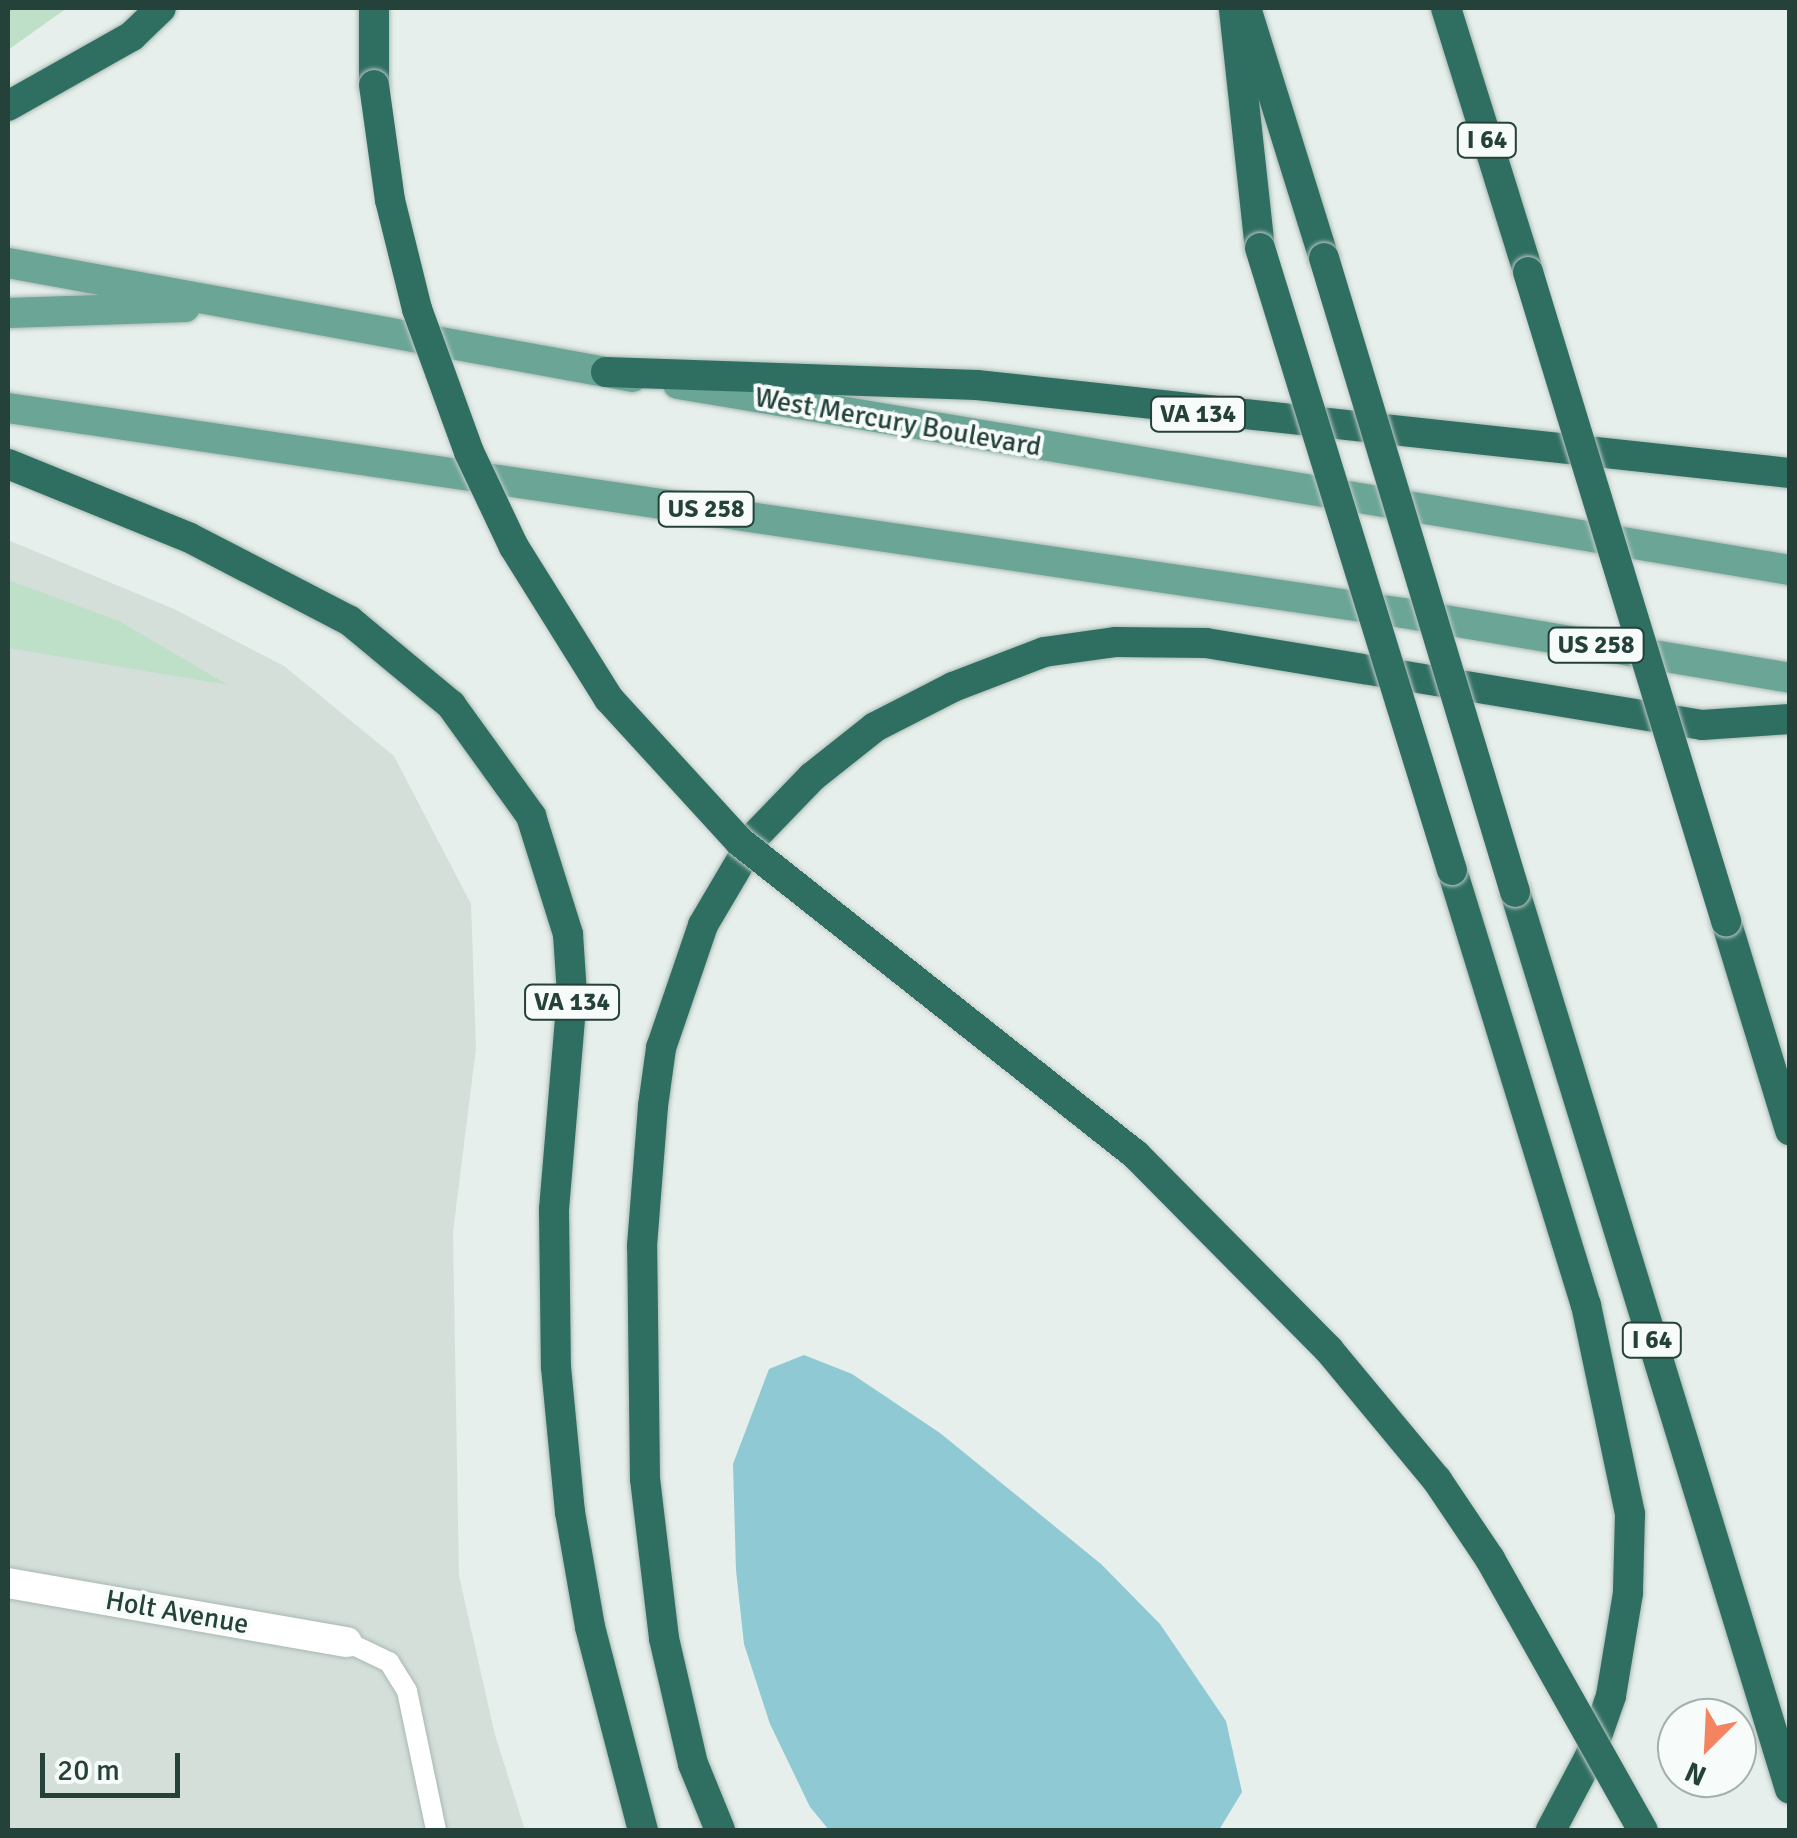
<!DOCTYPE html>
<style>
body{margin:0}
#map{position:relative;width:1797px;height:1838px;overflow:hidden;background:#e6efeb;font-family:Signika,sans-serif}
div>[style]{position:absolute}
.built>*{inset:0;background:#d4dfda}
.green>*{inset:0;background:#bfe0c8}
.water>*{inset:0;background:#8ec9d4}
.roads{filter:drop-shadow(0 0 2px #a8b8b2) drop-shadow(0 0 2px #a8b8b2)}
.service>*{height:20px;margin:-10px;padding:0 10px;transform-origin:10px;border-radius:10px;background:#fff}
.minor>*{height:30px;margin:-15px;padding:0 15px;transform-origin:15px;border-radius:15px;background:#fff}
.primary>*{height:30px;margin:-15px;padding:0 15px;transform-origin:15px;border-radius:15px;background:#6aa596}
.motorway>*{height:30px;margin:-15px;padding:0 15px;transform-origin:15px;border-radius:15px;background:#2f6f62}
.bridges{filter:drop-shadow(0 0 2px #c2cac8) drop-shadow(0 0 2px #c2cac8)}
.motorway-bridge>*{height:30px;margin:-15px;padding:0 15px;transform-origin:15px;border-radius:15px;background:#2f6f62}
span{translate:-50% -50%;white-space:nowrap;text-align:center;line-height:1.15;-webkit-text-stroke:8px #f7fbf9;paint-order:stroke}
.shield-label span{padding:2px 8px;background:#f7fbf9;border:2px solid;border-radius:8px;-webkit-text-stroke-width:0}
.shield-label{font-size:25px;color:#24423a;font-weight:700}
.street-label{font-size:28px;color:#24423a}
.frame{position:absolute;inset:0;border:10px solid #24423a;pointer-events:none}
.north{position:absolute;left:1657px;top:1698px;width:100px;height:100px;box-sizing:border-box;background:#f7fbf9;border:2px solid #a3b1ad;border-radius:50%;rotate:204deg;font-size:28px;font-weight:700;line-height:40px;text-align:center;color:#24423a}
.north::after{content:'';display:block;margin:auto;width:35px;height:45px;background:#f4845f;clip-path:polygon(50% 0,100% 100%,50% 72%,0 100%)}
.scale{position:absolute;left:40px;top:1753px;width:140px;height:45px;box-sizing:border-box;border:5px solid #24423a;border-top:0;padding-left:12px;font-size:30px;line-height:35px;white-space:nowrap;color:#24423a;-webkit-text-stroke:8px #f7fbf9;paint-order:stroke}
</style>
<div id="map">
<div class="built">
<i style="clip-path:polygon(8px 540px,174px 609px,284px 666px,394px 756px,471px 904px,476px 1048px,453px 1232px,459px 1576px,495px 1735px,525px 1830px,8px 1830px)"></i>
</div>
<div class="green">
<i style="clip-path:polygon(8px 8px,67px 8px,8px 50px)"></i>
<i style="clip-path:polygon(8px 580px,119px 621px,228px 685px,8px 648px)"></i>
</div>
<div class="water">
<i style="clip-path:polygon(804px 1355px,852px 1374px,940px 1433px,1101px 1564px,1160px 1624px,1226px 1721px,1242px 1792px,1219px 1830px,829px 1830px,810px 1807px,770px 1724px,744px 1644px,736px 1570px,733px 1464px,769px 1369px)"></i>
</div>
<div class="roads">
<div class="service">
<i style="left:347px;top:1642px;width:47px;rotate:25.5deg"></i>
<i style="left:389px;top:1662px;width:34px;rotate:58deg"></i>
<i style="left:407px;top:1691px;width:142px;rotate:78.2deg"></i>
</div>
<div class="minor">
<i style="left:8px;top:1583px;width:344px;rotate:9.9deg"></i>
</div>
<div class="primary">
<i style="left:8px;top:263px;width:635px;rotate:10.34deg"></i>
<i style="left:8px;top:313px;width:177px;rotate:-1.9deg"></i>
<i style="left:678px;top:384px;width:1127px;rotate:9.5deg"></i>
<i style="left:8px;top:408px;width:1410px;rotate:8.36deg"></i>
<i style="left:1403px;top:613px;width:392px;rotate:9.5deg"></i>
</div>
<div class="motorway">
<i style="left:374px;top:8px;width:77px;rotate:90deg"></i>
<i style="left:1246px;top:8px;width:262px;rotate:72.7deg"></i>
<i style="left:1446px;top:8px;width:276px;rotate:72.7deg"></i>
<i style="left:1234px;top:10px;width:239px;rotate:83.8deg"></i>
<i style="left:8px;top:106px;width:142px;rotate:-29.4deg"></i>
<i style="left:132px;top:36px;width:40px;rotate:-44deg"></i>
<i style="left:606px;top:372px;width:371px;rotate:2deg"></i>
<i style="left:977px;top:385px;width:818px;rotate:6.18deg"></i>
<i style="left:8px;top:464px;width:196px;rotate:22.1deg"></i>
<i style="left:190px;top:538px;width:180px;rotate:27.4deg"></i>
<i style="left:350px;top:621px;width:131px;rotate:39.7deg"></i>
<i style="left:451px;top:705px;width:137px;rotate:54.2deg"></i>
<i style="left:531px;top:816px;width:124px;rotate:72.6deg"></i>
<i style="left:568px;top:934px;width:61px;rotate:86.2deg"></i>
<i style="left:572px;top:995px;width:216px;rotate:94.8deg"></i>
<i style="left:554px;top:1210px;width:157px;rotate:89.3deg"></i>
<i style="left:556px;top:1367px;width:146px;rotate:84.5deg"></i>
<i style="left:570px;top:1512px;width:117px;rotate:80.1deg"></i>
<i style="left:590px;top:1627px;width:210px;rotate:75.4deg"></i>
<i style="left:1452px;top:870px;width:455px;rotate:72.9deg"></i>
<i style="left:1586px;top:1305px;width:214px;rotate:78.1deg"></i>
<i style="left:1630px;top:1514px;width:79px;rotate:91.5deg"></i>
<i style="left:1628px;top:1593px;width:104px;rotate:99.4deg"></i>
<i style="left:1611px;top:1696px;width:64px;rotate:109.3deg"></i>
<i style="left:1590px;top:1756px;width:84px;rotate:117.8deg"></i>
<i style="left:1515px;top:892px;width:938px;rotate:72.96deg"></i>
<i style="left:1726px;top:921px;width:219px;rotate:73deg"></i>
<i style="left:720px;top:1830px;width:71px;rotate:-112.2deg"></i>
<i style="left:693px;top:1764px;width:129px;rotate:-103deg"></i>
<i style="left:664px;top:1638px;width:160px;rotate:-96.8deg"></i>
<i style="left:645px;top:1479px;width:233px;rotate:-90.7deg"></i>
<i style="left:642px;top:1246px;width:140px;rotate:-85.5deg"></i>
<i style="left:653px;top:1106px;width:59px;rotate:-82.1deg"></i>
<i style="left:661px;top:1048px;width:130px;rotate:-71.1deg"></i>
<i style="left:703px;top:925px;width:104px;rotate:-59.5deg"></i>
<i style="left:756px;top:835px;width:81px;rotate:-46deg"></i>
<i style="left:812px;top:777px;width:80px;rotate:-38.4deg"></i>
<i style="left:875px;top:727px;width:88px;rotate:-27.1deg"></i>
<i style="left:953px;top:687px;width:97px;rotate:-21deg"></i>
<i style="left:1044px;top:652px;width:73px;rotate:-7.9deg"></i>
<i style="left:1116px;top:642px;width:90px;rotate:0.6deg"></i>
<i style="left:1206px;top:643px;width:503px;rotate:9.39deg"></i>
<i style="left:1702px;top:725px;width:88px;rotate:-3.9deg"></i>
</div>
</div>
<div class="bridges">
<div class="motorway-bridge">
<i style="left:374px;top:85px;width:116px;rotate:82.1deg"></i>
<i style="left:390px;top:200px;width:112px;rotate:76.1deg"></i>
<i style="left:417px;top:309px;width:152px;rotate:70deg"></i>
<i style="left:469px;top:452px;width:105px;rotate:64.7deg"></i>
<i style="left:514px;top:547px;width:179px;rotate:58deg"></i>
<i style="left:609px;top:699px;width:193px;rotate:47.5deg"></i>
<i style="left:739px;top:841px;width:506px;rotate:38.34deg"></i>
<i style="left:1136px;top:1155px;width:274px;rotate:45.3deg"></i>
<i style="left:1329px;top:1350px;width:169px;rotate:50.3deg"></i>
<i style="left:1437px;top:1480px;width:95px;rotate:56.1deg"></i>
<i style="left:1490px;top:1559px;width:311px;rotate:60.6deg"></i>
<i style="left:1260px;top:248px;width:651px;rotate:72.85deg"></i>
<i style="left:1324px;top:258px;width:662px;rotate:73.23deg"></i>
<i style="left:1528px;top:272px;width:679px;rotate:73.03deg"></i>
</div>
</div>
<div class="shield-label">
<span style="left:1487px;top:140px">I 64</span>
<span style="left:1198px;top:414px">VA 134</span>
<span style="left:706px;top:509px">US 258</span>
<span style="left:1596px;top:645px">US 258</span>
<span style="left:572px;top:1002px">VA 134</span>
<span style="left:1652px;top:1340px">I 64</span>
</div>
<div class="street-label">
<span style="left:898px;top:422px;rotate:10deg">West Mercury Boulevard</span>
<span style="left:177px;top:1612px;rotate:10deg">Holt Avenue</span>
</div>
<div class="frame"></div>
<div class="north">N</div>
<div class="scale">20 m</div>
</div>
